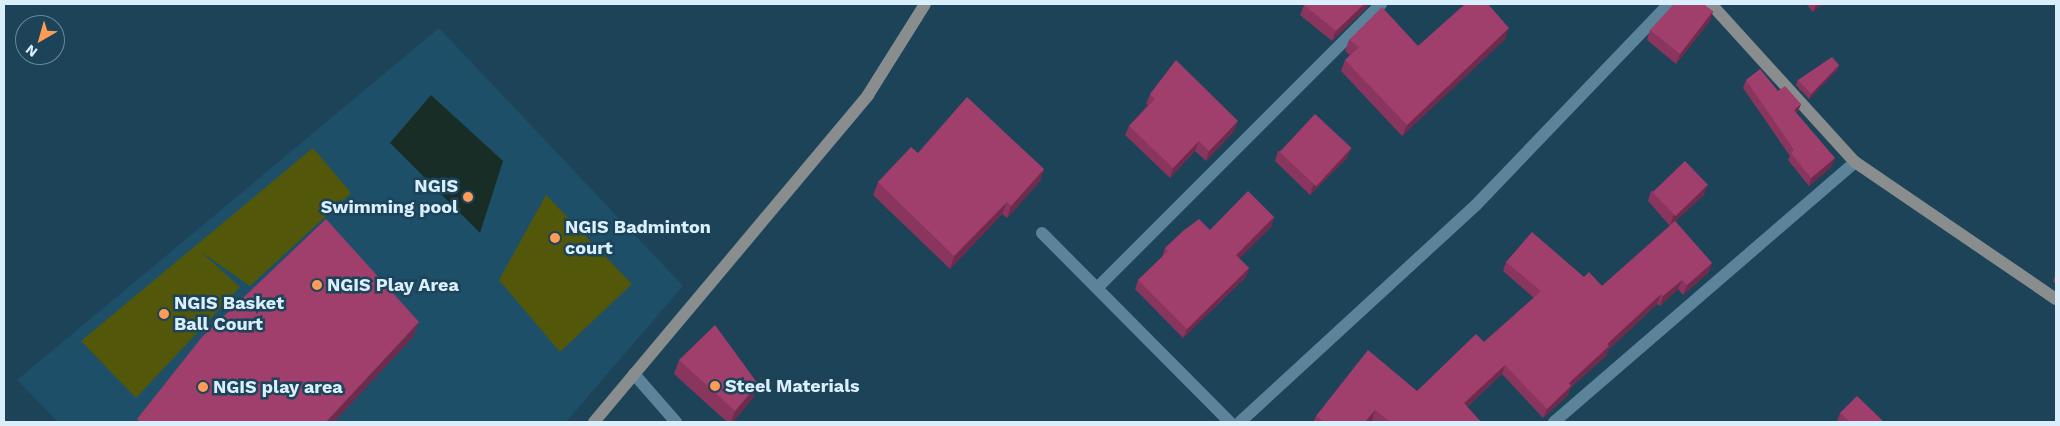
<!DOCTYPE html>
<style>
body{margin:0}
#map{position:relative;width:2060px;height:426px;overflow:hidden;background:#1c4358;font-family:"Work Sans",sans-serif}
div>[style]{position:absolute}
.built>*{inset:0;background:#1e4f68}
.green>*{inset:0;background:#52570a}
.water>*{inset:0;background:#192d27}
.street>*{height:12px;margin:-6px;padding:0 6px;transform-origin:6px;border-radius:6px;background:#5b839a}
.secondary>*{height:12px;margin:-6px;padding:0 6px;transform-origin:6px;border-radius:6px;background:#898d8d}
.wall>*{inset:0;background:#8a355d}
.shaded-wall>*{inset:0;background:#702b4c}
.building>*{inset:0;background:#a03e6c;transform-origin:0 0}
.dots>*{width:14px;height:14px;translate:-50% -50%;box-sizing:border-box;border:2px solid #1c4358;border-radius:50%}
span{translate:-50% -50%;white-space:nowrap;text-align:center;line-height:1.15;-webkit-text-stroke:5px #1c4358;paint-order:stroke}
.poi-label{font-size:18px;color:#daeffc;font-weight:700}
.right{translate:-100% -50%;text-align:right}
.left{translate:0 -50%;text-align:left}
.frame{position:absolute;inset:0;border:5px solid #daeffc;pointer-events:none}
.north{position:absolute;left:15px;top:15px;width:50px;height:50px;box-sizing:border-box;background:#1c4358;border:1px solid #68889a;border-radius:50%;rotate:218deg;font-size:14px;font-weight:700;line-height:20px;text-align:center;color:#daeffc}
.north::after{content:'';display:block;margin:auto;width:18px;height:22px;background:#fe9c57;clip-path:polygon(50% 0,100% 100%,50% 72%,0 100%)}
</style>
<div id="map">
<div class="built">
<i style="clip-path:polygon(439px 28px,683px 286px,566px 422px,58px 422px,17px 380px)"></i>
</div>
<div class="green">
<i style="clip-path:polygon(313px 148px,351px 193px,250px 286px,201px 252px,240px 287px,136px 398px,81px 341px)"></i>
<i style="clip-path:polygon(546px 195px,632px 284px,560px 352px,499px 280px)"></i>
</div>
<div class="water">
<i style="clip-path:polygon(431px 95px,503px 161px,480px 233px,390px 143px)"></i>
</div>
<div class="street">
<i style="left:1042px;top:233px;width:267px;rotate:45.2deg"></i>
<i style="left:1097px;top:288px;width:402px;rotate:-45deg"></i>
<i style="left:634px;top:374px;width:64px;rotate:48.8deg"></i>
<i style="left:1240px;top:422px;width:321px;rotate:-42.6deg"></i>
<i style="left:1476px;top:205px;width:279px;rotate:-46.2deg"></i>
<i style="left:1554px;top:422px;width:398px;rotate:-40.8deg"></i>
</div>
<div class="secondary">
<i style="left:1711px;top:4px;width:214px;rotate:47.7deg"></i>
<i style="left:1855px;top:162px;width:243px;rotate:34.3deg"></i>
<i style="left:594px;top:422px;width:427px;rotate:-50deg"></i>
<i style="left:868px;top:95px;width:107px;rotate:-57.9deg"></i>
</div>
<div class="wall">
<i style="clip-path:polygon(1806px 4px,1822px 4px,1813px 12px)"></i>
<i style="clip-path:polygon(1304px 5px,1367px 7px,1332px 41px,1300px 15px)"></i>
<i style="clip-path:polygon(1713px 11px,1710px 21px,1676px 64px,1647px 40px,1650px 30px)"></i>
<i style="clip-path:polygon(1505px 39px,1402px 136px,1341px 71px,1345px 60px,1350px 55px,1345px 51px,1349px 40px,1418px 46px)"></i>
<i style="clip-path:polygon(1839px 65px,1837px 70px,1809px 99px,1796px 85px,1798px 80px)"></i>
<i style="clip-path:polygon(1746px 80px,1778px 91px,1801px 104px,1798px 111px,1796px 113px,1832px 166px,1809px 186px,1788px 160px,1790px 156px,1743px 88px)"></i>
<i style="clip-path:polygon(1150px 94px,1234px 131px,1206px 161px,1195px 151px,1170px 178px,1125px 135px,1129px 126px,1148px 105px,1146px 104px)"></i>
<i style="clip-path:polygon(1351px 148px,1347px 158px,1310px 195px,1275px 161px,1278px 151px)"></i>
<i style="clip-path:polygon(918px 153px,1044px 169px,1040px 181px,1007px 218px,1002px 214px,950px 269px,873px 195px,878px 182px)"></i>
<i style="clip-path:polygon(1651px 191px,1704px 195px,1675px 221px,1712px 263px,1709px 272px,1683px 295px,1678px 289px,1660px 306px,1657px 304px,1608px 350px,1606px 356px,1570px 388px,1568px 395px,1543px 418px,1502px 374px,1467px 407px,1481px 422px,1375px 422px,1372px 420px,1370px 422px,1313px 422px,1316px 416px,1417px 391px,1484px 342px,1534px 298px,1503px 271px,1506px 262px,1584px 277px,1602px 286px,1670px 226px,1648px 201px)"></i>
<i style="clip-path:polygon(1274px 217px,1271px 227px,1239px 258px,1249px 268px,1246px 277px,1183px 338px,1135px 289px,1138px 280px,1162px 257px,1165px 248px,1210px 230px)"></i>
<i style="clip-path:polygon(2056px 272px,2056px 284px,2053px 281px)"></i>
<i style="clip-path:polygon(679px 360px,758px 384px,753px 398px,733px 422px,727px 422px,674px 374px)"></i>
<i style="clip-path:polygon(1840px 413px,1884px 422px,1839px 422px,1837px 421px)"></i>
</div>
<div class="shaded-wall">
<i style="clip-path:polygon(1364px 4px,1368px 4px,1367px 7px,1332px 41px,1336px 31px)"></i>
<i style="clip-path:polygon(1816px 4px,1822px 4px,1813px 12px)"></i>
<i style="clip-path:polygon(1713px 11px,1710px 21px,1676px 64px,1680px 54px)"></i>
<i style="clip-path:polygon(1509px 28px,1505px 39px,1402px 136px,1407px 125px)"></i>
<i style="clip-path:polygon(1839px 65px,1837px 70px,1809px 99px,1811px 94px)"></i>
<i style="clip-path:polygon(1801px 104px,1798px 111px,1791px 118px,1794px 110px)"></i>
<i style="clip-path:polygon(1238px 121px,1234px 131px,1206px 161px,1209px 151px)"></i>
<i style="clip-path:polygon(1199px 141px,1195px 151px,1170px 178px,1173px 168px)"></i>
<i style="clip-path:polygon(1351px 148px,1347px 158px,1310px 195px,1313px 186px)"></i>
<i style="clip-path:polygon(1835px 158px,1832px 166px,1809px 186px,1811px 178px)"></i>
<i style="clip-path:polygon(1044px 169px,1040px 181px,1007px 218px,1011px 206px)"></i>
<i style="clip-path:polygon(1708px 185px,1704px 195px,1670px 226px,1673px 216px)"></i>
<i style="clip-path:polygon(1007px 202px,1002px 214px,950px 269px,954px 256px)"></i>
<i style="clip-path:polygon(1274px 217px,1271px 227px,1233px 265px,1236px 255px)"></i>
<i style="clip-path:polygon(1712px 263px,1709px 272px,1683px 295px,1687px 285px)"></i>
<i style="clip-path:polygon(1249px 268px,1246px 277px,1183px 338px,1187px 329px)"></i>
<i style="clip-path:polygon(1682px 280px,1678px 289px,1660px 306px,1663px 296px)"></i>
<i style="clip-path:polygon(1661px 294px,1657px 304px,1608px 350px,1606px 356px,1570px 388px,1568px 395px,1543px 418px,1547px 409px,1569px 383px,1607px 344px)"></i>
<i style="clip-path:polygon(419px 322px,413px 337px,334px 422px,326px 422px)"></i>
<i style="clip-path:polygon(1505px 365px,1502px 374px,1460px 413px,1464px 403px)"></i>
<i style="clip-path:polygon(758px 384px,753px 398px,733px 422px,731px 422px,735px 411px)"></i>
<i style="clip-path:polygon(1375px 410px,1372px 420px,1370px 422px,1365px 422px)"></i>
</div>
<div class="building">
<i style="clip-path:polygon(1305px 4px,1364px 4px,1336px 31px,1304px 5px)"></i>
<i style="clip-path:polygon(1465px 4px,1488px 4px,1509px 28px,1407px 125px,1345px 60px,1359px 47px,1349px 40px,1382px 7px,1418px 46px)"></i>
<i style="clip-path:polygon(1674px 4px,1703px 4px,1713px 11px,1680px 54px,1650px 30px)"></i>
<i style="clip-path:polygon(1832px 57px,1839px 65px,1811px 94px,1798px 80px)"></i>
<i style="clip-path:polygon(1176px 60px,1238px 121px,1209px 151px,1199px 141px,1173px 168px,1129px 126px,1155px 99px,1150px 94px)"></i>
<i style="clip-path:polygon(1760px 69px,1778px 91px,1785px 86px,1801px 104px,1794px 110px,1835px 158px,1811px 178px,1791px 153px,1794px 150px,1746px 80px)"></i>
<i style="clip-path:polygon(967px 97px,1044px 169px,1011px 206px,1007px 202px,954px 256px,878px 182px,911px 147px,918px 153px)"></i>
<i style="left:1315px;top:114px;width:50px;height:52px;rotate:43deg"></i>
<i style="left:1685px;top:161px;width:33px;height:45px;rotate:46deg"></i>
<i style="clip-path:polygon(1248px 191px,1274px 217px,1236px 255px,1249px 268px,1187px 329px,1138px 280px,1168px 251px,1165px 248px,1183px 231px,1199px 219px,1210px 230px)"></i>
<i style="clip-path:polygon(326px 219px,419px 322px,326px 422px,140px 422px,137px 419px,202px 337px)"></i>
<i style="clip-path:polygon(1675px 221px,1712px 263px,1687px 285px,1682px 280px,1663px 296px,1661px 294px,1607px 344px,1609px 346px,1569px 383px,1571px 386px,1547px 409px,1505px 365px,1464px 403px,1481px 422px,1390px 422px,1375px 410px,1365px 422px,1324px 422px,1316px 416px,1368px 350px,1417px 391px,1476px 334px,1484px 342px,1541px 291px,1506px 262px,1532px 232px,1584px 277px,1589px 272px,1602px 286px)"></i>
<i style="clip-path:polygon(715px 325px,758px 384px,735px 411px,679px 360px)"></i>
<i style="clip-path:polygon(1857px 396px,1884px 422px,1848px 422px,1849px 421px,1840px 413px)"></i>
</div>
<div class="dots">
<i style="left:468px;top:197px;background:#fe9c57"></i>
<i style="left:555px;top:238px;background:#fe9c57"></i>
<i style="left:317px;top:285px;background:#fe9c57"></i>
<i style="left:164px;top:314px;background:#fe9c57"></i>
<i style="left:715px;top:386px;background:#fe9c57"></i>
<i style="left:203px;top:387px;background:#fe9c57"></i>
</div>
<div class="poi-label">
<span class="right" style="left:458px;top:197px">NGIS<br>Swimming pool</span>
<span class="left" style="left:565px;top:238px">NGIS Badminton<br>court</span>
<span class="left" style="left:327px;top:285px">NGIS Play Area</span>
<span class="left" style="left:174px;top:314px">NGIS Basket<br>Ball Court</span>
<span class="left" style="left:725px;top:386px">Steel Materials</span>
<span class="left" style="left:213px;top:387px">NGIS play area</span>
</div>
<div class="frame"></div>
<div class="north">N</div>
</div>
